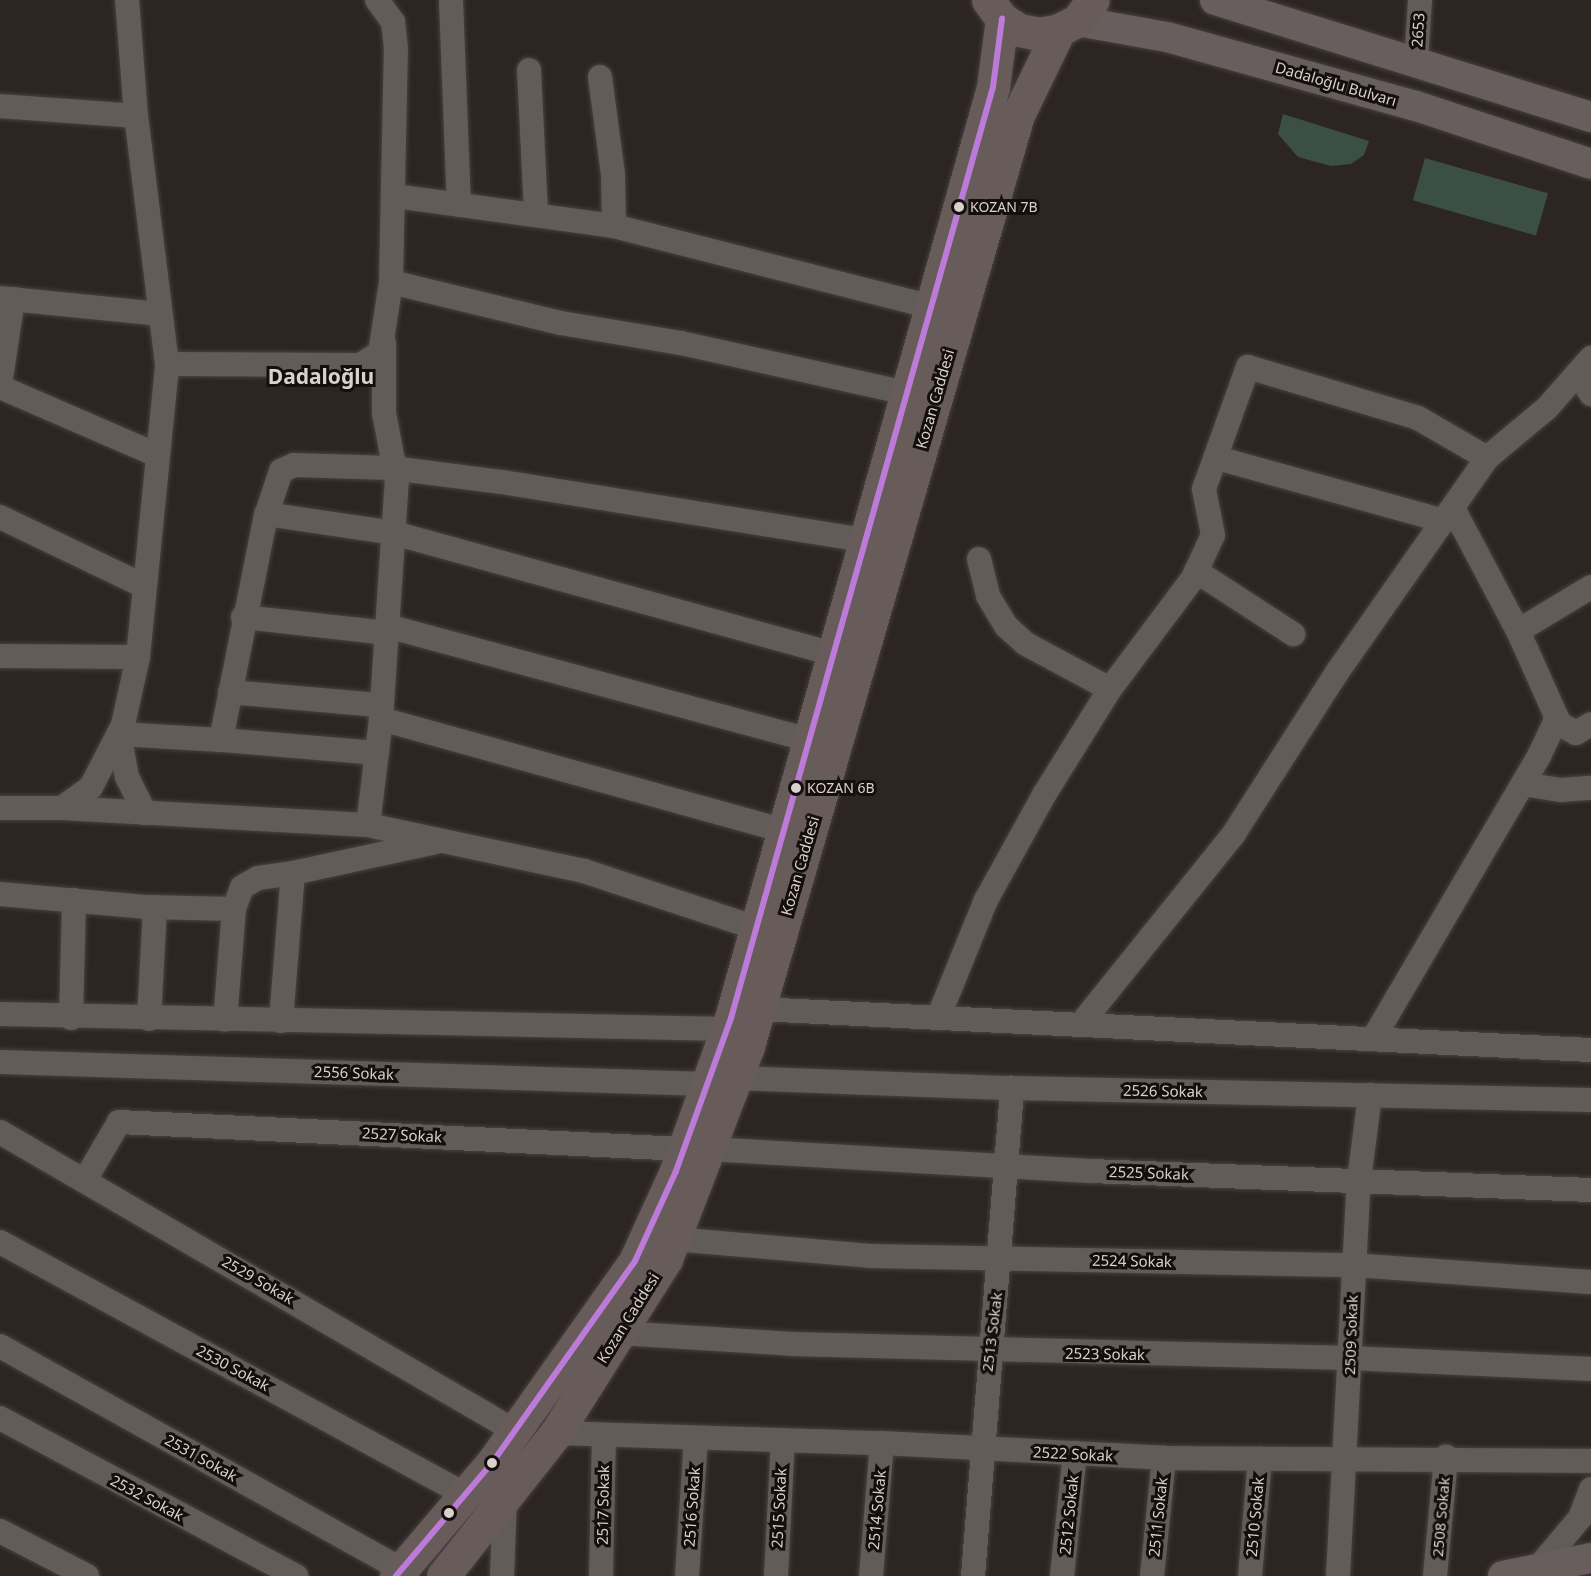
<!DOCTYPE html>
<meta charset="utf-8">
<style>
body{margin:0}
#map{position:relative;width:1591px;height:1576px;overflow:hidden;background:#2c2522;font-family:"Noto Sans",sans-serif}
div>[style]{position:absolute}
.green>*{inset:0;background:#3c4f45;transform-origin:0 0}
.roads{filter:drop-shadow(0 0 2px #47413e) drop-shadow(0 0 2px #47413e)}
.minor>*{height:24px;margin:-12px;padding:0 12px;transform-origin:12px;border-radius:12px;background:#625c59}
.major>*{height:30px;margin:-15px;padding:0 15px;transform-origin:15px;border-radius:15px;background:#685e5d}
.highway>*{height:33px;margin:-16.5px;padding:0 16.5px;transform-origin:16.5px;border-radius:16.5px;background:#685c5a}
.bus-1>*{height:6px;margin:-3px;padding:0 3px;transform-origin:3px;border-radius:3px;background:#bd7bd9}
.dots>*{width:16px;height:16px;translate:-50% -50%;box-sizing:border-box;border:3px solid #140f0c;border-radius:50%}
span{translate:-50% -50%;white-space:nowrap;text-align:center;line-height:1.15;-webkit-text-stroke:6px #140f0c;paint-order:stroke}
.bus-label{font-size:14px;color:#dad1cc}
.left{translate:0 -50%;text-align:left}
.street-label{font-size:15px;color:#dad1cc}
.district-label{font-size:21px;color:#dad1cc;font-weight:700}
</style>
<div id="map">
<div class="green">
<i style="clip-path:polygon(1283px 114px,1369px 141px,1364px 155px,1351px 164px,1331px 166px,1298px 157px,1278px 134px)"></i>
<i style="left:1425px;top:158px;width:128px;height:44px;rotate:16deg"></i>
</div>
<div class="roads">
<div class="minor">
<i style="left:451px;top:0;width:205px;rotate:87.8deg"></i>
<i style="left:1416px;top:61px;width:61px;rotate:-86.2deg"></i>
<i style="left:529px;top:70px;width:145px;rotate:87.2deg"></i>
<i style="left:600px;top:77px;width:98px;rotate:82.4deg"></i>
<i style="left:613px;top:174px;width:52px;rotate:88.9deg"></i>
<i style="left:0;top:106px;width:136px;rotate:4.2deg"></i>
<i style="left:395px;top:196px;width:221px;rotate:7.8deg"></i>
<i style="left:614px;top:226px;width:327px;rotate:14.3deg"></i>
<i style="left:391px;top:282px;width:175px;rotate:13.6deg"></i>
<i style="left:561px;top:323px;width:122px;rotate:9.5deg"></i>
<i style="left:681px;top:343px;width:231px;rotate:12.5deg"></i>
<i style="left:0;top:298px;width:160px;rotate:5.7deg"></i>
<i style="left:167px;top:364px;width:193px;rotate:0.3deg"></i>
<i style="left:360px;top:365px;width:23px;rotate:-31deg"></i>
<i style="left:380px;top:353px;width:72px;rotate:-81.2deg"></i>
<i style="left:391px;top:282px;width:233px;rotate:-88.8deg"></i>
<i style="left:396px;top:49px;width:27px;rotate:-96deg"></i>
<i style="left:393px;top:22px;width:27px;rotate:-126deg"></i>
<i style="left:1578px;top:373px;width:25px;rotate:58deg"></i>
<i style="left:0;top:385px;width:87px;rotate:-81.4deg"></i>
<i style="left:0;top:387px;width:171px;rotate:23.4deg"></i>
<i style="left:1217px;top:458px;width:236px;rotate:15.5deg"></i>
<i style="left:266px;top:514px;width:129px;rotate:8.4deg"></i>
<i style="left:394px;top:533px;width:455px;rotate:15.4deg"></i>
<i style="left:0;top:517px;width:160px;rotate:25.6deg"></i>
<i style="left:979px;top:559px;width:38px;rotate:76deg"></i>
<i style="left:988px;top:596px;width:35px;rotate:59deg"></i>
<i style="left:1006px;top:626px;width:27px;rotate:42deg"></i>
<i style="left:1026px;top:644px;width:95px;rotate:28.2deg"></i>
<i style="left:1196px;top:571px;width:116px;rotate:33deg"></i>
<i style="left:243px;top:617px;width:145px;rotate:6.3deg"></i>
<i style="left:387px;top:626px;width:437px;rotate:15.1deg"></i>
<i style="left:1518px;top:631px;width:85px;rotate:-31.1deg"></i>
<i style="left:0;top:656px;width:138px;rotate:0.4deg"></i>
<i style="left:230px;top:692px;width:151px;rotate:5deg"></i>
<i style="left:381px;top:719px;width:418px;rotate:15.5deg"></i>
<i style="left:1555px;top:721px;width:24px;rotate:30deg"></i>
<i style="left:1576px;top:733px;width:17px;rotate:-31deg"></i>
<i style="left:377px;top:753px;width:157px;rotate:-175.2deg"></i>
<i style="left:221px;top:740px;width:225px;rotate:-78.7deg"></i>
<i style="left:265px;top:519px;width:51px;rotate:-71.6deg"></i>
<i style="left:281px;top:471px;width:14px;rotate:-25deg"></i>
<i style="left:294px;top:465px;width:98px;rotate:1.8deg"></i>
<i style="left:392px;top:468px;width:111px;rotate:7.3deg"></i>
<i style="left:502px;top:482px;width:366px;rotate:9.1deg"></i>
<i style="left:1523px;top:784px;width:37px;rotate:9deg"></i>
<i style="left:1560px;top:790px;width:31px;rotate:-4deg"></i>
<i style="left:0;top:808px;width:62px"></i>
<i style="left:62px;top:808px;width:36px;rotate:-36deg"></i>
<i style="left:91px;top:787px;width:70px;rotate:-62.7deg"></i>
<i style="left:123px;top:725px;width:70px;rotate:-77.6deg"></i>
<i style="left:138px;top:657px;width:294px;rotate:-84.3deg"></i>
<i style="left:167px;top:364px;width:250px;rotate:-97.1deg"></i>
<i style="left:136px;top:116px;width:116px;rotate:-94.4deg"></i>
<i style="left:62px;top:808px;width:306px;rotate:3.2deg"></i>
<i style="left:368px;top:825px;width:221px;rotate:12deg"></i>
<i style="left:584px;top:871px;width:181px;rotate:18.3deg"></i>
<i style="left:145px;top:813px;width:40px;rotate:-116.6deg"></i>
<i style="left:127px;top:777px;width:44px;rotate:-100.5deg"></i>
<i style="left:119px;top:734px;width:102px;rotate:3.4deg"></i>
<i style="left:368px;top:825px;width:107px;rotate:-83deg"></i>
<i style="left:381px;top:719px;width:239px;rotate:-86.2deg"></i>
<i style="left:397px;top:481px;width:69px;rotate:-100.8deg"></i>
<i style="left:384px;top:413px;width:70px;rotate:-90deg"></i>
<i style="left:0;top:894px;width:148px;rotate:5.1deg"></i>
<i style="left:147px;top:907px;width:87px;rotate:1.3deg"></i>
<i style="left:234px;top:909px;width:111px;rotate:94.6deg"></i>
<i style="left:234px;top:909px;width:23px;rotate:-70deg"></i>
<i style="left:242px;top:887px;width:18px;rotate:-29deg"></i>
<i style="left:258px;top:878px;width:35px;rotate:-8deg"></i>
<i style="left:758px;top:1009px;width:834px;rotate:2.82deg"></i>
<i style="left:0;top:1014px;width:727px;rotate:1.18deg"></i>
<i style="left:71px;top:1018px;width:118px;rotate:-88.5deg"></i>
<i style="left:938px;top:1018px;width:127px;rotate:-67.9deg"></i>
<i style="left:986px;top:900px;width:120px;rotate:-61.1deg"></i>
<i style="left:1044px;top:795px;width:125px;rotate:-58.1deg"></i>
<i style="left:1110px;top:689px;width:139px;rotate:-53.2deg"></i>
<i style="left:1193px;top:578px;width:47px;rotate:-65.1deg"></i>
<i style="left:1213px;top:535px;width:47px;rotate:-101.1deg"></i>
<i style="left:1204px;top:489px;width:130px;rotate:-70.2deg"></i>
<i style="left:1248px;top:367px;width:177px;rotate:16.7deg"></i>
<i style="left:1418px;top:418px;width:80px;rotate:30.1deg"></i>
<i style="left:149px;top:1019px;width:112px;rotate:-86.9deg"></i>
<i style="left:281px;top:1021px;width:148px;rotate:-85.4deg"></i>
<i style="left:293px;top:873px;width:146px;rotate:-12.2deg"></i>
<i style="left:1081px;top:1024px;width:243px;rotate:-51.2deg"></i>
<i style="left:1233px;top:835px;width:195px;rotate:-57.4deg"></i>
<i style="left:1338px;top:671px;width:260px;rotate:-55deg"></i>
<i style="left:1487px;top:458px;width:78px;rotate:-39.8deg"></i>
<i style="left:1547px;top:408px;width:67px;rotate:-48.7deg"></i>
<i style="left:1373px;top:1039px;width:328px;rotate:-59.6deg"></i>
<i style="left:1539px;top:756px;width:42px;rotate:-64.7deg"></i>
<i style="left:1557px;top:718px;width:95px;rotate:-114.1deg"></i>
<i style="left:1518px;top:631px;width:139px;rotate:-117.9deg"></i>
<i style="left:0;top:1062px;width:707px;rotate:1.78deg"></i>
<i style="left:735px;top:1078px;width:277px;rotate:2.1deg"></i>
<i style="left:1012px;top:1088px;width:579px;rotate:1.19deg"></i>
<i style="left:0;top:1132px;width:596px;rotate:30.14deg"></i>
<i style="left:707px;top:1149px;width:384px;rotate:3.3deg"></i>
<i style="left:1090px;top:1171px;width:501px;rotate:2.17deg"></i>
<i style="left:85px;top:1180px;width:67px;rotate:-59.6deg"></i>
<i style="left:119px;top:1122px;width:566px;rotate:2.74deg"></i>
<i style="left:673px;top:1239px;width:198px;rotate:4.9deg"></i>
<i style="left:870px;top:1256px;width:483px;rotate:1.1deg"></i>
<i style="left:1353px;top:1265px;width:239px;rotate:4.1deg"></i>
<i style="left:0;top:1242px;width:530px;rotate:28.5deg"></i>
<i style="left:619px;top:1333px;width:173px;rotate:3.6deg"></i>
<i style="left:792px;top:1344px;width:558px;rotate:1.44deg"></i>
<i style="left:1350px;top:1358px;width:241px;rotate:2.6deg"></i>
<i style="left:0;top:1346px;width:459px;rotate:29.1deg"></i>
<i style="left:0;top:1418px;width:336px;rotate:28.1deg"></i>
<i style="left:556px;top:1433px;width:326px;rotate:1.8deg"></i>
<i style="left:882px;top:1443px;width:282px;rotate:3deg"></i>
<i style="left:1164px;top:1458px;width:427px;rotate:0.4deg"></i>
<i style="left:0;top:1531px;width:98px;rotate:27.3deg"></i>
<i style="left:502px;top:1576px;width:79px;rotate:-87.8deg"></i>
<i style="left:601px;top:1576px;width:141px;rotate:-88.8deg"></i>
<i style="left:687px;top:1576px;width:138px;rotate:-86.3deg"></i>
<i style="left:776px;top:1576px;width:136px;rotate:-87.1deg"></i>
<i style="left:871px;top:1576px;width:133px;rotate:-85.3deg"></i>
<i style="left:973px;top:1576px;width:490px;rotate:-85.4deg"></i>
<i style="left:1062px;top:1576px;width:124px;rotate:-84deg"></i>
<i style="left:1152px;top:1576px;width:119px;rotate:-84.2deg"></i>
<i style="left:1250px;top:1576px;width:118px;rotate:-85.2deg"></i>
<i style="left:1338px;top:1576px;width:397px;rotate:-87deg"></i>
<i style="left:1359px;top:1180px;width:86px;rotate:-82.6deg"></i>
<i style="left:1435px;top:1576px;width:120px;rotate:-84.7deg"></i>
<i style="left:1531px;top:1576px;width:76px;rotate:-49.8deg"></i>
<i style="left:1580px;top:1518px;width:31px;rotate:-69deg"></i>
</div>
<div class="major">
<i style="left:1215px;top:0;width:394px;rotate:17.3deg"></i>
<i style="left:1077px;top:21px;width:91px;rotate:10.1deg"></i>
<i style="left:1167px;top:37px;width:258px;rotate:15.5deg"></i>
<i style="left:1416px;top:106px;width:184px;rotate:18.3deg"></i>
<i style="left:1503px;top:1576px;width:90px;rotate:-11.6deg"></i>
</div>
<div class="highway">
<i style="left:988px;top:0;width:24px;rotate:54deg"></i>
<i style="left:1002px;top:19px;width:20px;rotate:33deg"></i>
<i style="left:1019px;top:30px;width:20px;rotate:11deg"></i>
<i style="left:1039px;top:34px;width:20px;rotate:-11deg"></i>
<i style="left:1059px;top:30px;width:20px;rotate:-27deg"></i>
<i style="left:1077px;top:21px;width:26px;rotate:-53deg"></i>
<i style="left:396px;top:1576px;width:148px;rotate:-49.7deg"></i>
<i style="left:492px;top:1463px;width:247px;rotate:-54.7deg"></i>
<i style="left:635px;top:1261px;width:99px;rotate:-65.5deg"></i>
<i style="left:676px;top:1171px;width:163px;rotate:-70.2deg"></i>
<i style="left:731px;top:1018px;width:967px;rotate:-74.28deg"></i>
<i style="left:993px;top:87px;width:69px;rotate:-82.5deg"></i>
<i style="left:443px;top:1576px;width:182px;rotate:-51.7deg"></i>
<i style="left:556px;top:1433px;width:206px;rotate:-57.7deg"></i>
<i style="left:666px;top:1259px;width:228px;rotate:-68.9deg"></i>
<i style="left:748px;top:1046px;width:969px;rotate:-73.83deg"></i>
<i style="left:1018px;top:115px;width:94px;rotate:-64.2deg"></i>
</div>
</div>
<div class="bus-1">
<i style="left:396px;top:1576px;width:148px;rotate:-49.7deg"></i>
<i style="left:492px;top:1463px;width:247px;rotate:-54.7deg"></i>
<i style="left:635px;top:1261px;width:99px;rotate:-65.5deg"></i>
<i style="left:676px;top:1171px;width:163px;rotate:-70.2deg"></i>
<i style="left:731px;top:1018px;width:967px;rotate:-74.28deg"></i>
<i style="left:993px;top:87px;width:69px;rotate:-82.5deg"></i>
</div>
<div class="dots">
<i style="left:959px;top:207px;background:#dad1cc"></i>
<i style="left:796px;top:788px;background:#dad1cc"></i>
<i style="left:492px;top:1463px;background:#dad1cc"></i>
<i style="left:449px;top:1513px;background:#dad1cc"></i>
</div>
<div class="bus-label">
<span class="left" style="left:970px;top:207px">KOZAN 7B</span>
<span class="left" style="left:807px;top:788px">KOZAN 6B</span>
</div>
<div class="street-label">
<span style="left:1418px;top:30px;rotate:-86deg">2653</span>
<span style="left:1336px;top:84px;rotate:16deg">Dadaloğlu Bulvarı</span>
<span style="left:935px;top:399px;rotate:-74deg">Kozan Caddesi</span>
<span style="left:800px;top:866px;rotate:-74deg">Kozan Caddesi</span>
<span style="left:354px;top:1073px;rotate:2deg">2556 Sokak</span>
<span style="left:1163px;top:1091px;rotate:1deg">2526 Sokak</span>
<span style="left:402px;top:1135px;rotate:3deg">2527 Sokak</span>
<span style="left:1149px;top:1173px;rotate:2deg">2525 Sokak</span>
<span style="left:1132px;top:1261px;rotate:1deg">2524 Sokak</span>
<span style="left:258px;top:1280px;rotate:30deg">2529 Sokak</span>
<span style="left:628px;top:1318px;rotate:-58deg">Kozan Caddesi</span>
<span style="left:992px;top:1332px;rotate:-83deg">2513 Sokak</span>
<span style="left:1351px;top:1335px;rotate:-88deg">2509 Sokak</span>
<span style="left:1105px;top:1354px;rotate:1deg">2523 Sokak</span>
<span style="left:233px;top:1368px;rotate:28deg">2530 Sokak</span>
<span style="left:1073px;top:1454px;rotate:3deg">2522 Sokak</span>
<span style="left:201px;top:1458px;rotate:29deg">2531 Sokak</span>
<span style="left:147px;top:1498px;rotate:28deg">2532 Sokak</span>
<span style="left:603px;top:1505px;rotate:-89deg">2517 Sokak</span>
<span style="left:692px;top:1507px;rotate:-86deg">2516 Sokak</span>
<span style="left:779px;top:1508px;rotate:-87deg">2515 Sokak</span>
<span style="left:877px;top:1510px;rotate:-85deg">2514 Sokak</span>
<span style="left:1069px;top:1515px;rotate:-84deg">2512 Sokak</span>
<span style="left:1158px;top:1517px;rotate:-84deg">2511 Sokak</span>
<span style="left:1255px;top:1517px;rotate:-85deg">2510 Sokak</span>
<span style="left:1441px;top:1517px;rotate:-85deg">2508 Sokak</span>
</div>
<div class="district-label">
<span style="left:321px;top:376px">Dadaloğlu</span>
</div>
</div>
